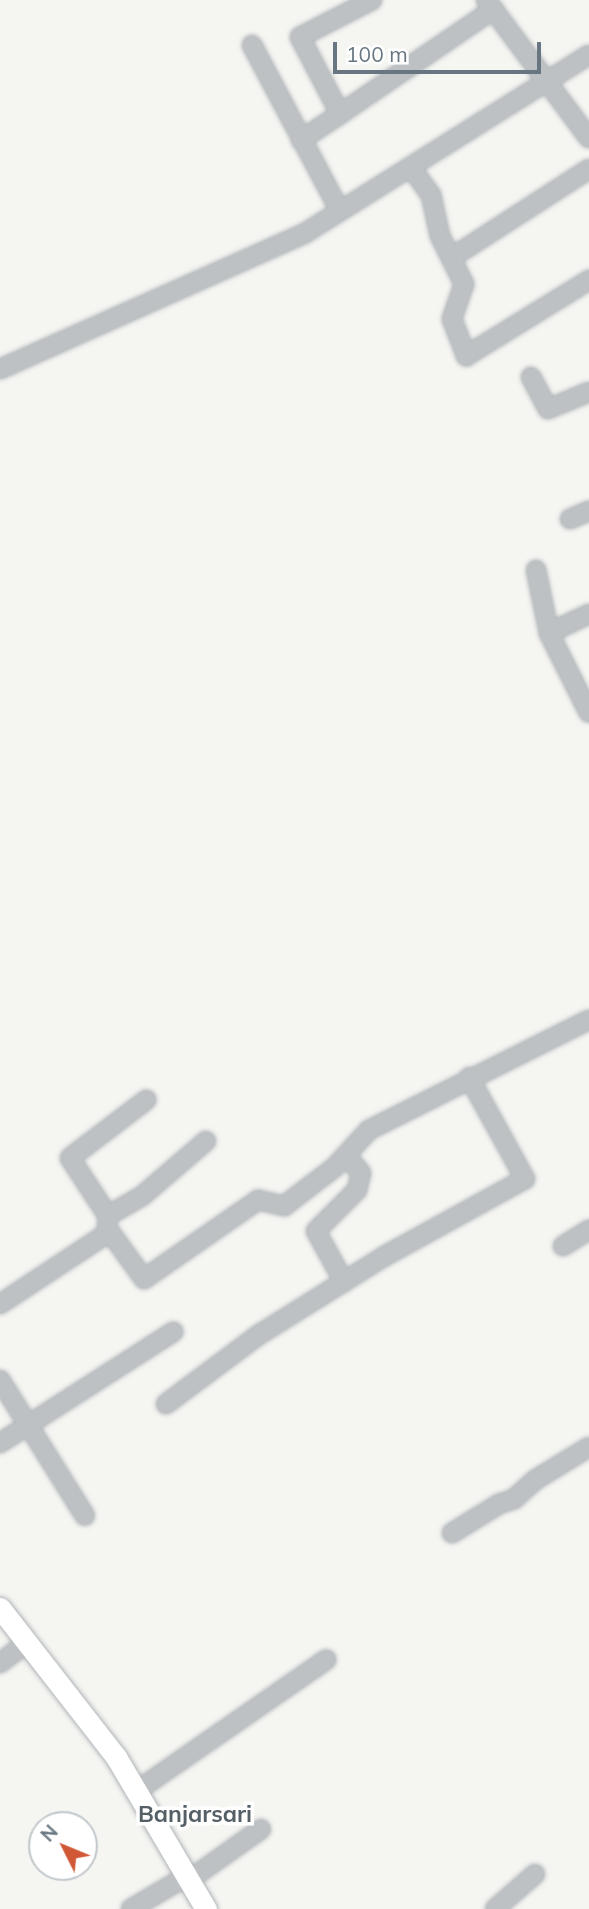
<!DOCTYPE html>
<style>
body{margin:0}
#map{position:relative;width:589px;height:1909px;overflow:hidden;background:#f5f5f2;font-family:Mulish,sans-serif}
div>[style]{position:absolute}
.roads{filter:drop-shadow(0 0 2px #b0b5b8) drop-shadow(0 0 2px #b0b5b8)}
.minor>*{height:18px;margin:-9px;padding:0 9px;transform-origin:9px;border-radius:9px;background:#bdc1c4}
.major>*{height:21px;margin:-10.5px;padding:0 10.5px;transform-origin:10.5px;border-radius:10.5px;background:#fff}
span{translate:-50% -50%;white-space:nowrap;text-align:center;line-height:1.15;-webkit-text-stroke:7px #fff;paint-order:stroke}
.quarter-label{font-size:23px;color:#555f66;font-weight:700}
.north{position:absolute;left:28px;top:1811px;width:70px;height:70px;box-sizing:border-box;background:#fff;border:2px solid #c2c8cc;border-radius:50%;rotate:313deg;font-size:19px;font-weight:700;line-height:28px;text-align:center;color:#677680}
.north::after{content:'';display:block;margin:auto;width:24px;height:32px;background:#d15836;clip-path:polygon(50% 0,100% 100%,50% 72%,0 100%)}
.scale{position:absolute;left:333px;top:42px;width:208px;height:32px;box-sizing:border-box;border:4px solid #677680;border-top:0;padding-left:9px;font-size:21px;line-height:24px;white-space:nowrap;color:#677680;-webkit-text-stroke:5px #fff;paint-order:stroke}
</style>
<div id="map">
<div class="roads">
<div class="minor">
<i style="left:372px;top:0;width:81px;rotate:152.8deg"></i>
<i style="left:300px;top:37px;width:87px;rotate:62.5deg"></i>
<i style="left:340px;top:114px;width:186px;rotate:-34.3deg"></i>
<i style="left:486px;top:0;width:172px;rotate:53.3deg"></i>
<i style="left:252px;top:45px;width:188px;rotate:62.1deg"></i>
<i style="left:301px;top:140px;width:47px;rotate:-33.7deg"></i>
<i style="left:412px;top:169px;width:32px;rotate:54deg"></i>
<i style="left:431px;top:195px;width:42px;rotate:77.6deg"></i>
<i style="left:440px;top:236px;width:54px;rotate:63.4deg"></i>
<i style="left:464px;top:284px;width:37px;rotate:109deg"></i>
<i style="left:452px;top:319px;width:40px;rotate:69deg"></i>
<i style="left:466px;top:356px;width:145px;rotate:-31.7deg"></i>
<i style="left:451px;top:258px;width:164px;rotate:-32.8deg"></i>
<i style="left:0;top:369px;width:334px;rotate:-24deg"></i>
<i style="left:305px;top:233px;width:335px;rotate:-32.1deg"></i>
<i style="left:531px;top:377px;width:36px;rotate:62deg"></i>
<i style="left:548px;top:409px;width:44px;rotate:-22.5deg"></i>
<i style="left:570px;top:519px;width:21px;rotate:-23deg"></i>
<i style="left:536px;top:570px;width:64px;rotate:78.3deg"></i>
<i style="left:549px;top:633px;width:89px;rotate:63.4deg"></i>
<i style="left:549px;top:633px;width:44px;rotate:-25.4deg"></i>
<i style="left:206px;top:1141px;width:84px;rotate:139.3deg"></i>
<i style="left:142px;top:1196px;width:39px;rotate:150deg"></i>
<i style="left:108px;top:1216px;width:12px;rotate:95deg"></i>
<i style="left:107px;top:1228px;width:63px;rotate:54deg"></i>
<i style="left:144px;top:1279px;width:139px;rotate:-34.7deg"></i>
<i style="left:258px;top:1200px;width:27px;rotate:13deg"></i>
<i style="left:284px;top:1206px;width:64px;rotate:-37.4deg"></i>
<i style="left:335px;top:1167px;width:50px;rotate:-47.4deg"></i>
<i style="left:369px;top:1130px;width:246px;rotate:-26.6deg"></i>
<i style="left:108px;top:1216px;width:69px;rotate:-123.2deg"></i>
<i style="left:70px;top:1158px;width:96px;rotate:-37.3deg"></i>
<i style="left:563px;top:1246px;width:31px;rotate:-32deg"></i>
<i style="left:344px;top:1282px;width:58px;rotate:-118.8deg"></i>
<i style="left:316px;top:1231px;width:58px;rotate:-45deg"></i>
<i style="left:357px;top:1190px;width:17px;rotate:-77deg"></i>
<i style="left:361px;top:1173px;width:23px;rotate:-130deg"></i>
<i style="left:0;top:1304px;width:131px;rotate:-33.4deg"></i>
<i style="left:0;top:1380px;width:160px;rotate:58deg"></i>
<i style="left:166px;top:1404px;width:117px;rotate:-36.7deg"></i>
<i style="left:260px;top:1334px;width:145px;rotate:-32deg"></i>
<i style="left:383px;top:1257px;width:162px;rotate:-28.8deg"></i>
<i style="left:525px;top:1179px;width:116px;rotate:-118.8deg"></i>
<i style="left:0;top:1443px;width:206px;rotate:-32.7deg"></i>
<i style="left:452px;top:1533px;width:55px;rotate:-31.7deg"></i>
<i style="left:499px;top:1504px;width:16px;rotate:-18deg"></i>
<i style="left:514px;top:1499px;width:28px;rotate:-42deg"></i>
<i style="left:535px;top:1480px;width:63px;rotate:-31.4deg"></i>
<i style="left:0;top:1663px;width:35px;rotate:-37deg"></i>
<i style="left:138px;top:1790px;width:229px;rotate:-34.7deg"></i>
<i style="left:189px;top:1880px;width:88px;rotate:-35.3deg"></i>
<i style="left:131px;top:1909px;width:65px;rotate:-30.5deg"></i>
<i style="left:495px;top:1909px;width:53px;rotate:-41.2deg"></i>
</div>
<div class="major">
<i style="left:0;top:1608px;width:189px;rotate:52.1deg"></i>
<i style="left:116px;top:1757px;width:177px;rotate:59.4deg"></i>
</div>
</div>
<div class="quarter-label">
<span style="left:195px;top:1814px">Banjarsari</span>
</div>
<div class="north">N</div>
<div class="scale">100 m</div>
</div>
